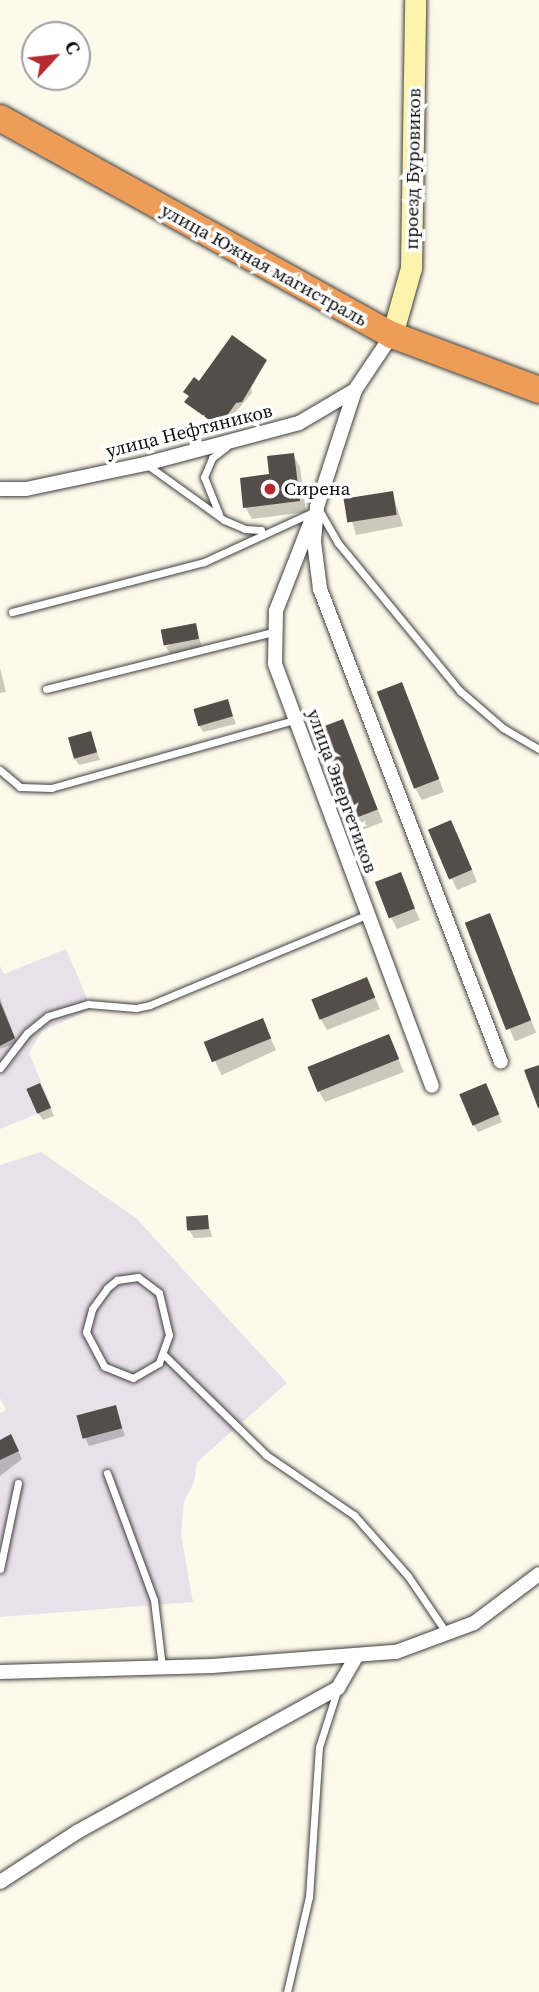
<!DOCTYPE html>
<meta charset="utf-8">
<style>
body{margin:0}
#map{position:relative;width:539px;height:1992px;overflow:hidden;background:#fefaeb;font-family:"Source Serif 4",serif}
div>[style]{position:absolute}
.industrial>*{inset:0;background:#e9e0ea}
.shadow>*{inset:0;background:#0003;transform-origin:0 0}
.building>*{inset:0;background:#544d49;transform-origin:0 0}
.roads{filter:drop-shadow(0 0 2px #3f3f3f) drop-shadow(0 0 2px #3f3f3f)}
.lane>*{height:7px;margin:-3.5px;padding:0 3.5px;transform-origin:3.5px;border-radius:3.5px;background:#fff}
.street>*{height:14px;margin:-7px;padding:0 7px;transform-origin:7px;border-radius:7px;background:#fff}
.secondary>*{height:21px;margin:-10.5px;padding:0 10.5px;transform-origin:10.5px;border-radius:10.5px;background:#fcf2a9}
.highway>*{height:26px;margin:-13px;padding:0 13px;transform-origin:13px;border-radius:13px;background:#ee9d59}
.dots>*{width:19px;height:19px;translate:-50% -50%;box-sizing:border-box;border:4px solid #fff;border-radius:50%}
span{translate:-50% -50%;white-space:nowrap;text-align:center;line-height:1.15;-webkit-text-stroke:7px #fff;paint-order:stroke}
.street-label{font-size:19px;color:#0c0c0c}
.poi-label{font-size:19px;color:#0c0c0c}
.left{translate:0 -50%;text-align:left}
.north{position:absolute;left:21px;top:21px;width:70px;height:70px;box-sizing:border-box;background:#fff;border:2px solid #9e9e9e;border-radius:50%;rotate:63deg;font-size:19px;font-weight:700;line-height:28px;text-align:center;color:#0c0c0c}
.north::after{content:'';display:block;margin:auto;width:24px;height:32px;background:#b62a31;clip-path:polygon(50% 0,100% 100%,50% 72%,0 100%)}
</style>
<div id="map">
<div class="industrial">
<i style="clip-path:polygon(66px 949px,87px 998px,87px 1011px,42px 1031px,29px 1053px,52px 1108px,0 1129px,0 966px,4px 974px)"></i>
<i style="clip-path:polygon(41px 1152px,136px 1218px,287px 1383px,197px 1462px,194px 1482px,184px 1502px,181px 1535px,193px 1602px,0 1617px,0 1413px,6px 1410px,0 1398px,0 1165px)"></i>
</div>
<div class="shadow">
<i style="clip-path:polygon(266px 361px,251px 388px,252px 393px,221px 429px,186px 402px,190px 397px,185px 392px)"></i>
<i style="clip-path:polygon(293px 455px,300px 467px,306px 512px,252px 519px,245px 507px)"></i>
<i style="clip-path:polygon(392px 492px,403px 526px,356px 535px,346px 500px)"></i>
<i style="clip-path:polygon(195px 625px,202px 647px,171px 655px,166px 647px)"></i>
<i style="clip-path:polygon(0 668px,6px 692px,0 693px)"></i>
<i style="clip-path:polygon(401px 684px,444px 792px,422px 800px,415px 788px)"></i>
<i style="clip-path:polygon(227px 701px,236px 724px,203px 732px,199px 725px)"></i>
<i style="clip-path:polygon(342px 722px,383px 822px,362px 830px,355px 819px)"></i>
<i style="clip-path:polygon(90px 733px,100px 760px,79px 765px,74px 757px)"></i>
<i style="clip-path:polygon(430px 830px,457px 833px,477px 882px,457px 890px)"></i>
<i style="clip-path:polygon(404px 885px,420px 920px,397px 929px,391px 917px)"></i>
<i style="left:489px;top:916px;width:126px;height:23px;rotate:68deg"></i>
<i style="clip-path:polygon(367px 979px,380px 1009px,327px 1030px,320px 1018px)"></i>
<i style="clip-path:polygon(0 998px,17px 1043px,0 1049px)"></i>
<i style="left:262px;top:1020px;width:33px;height:60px;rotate:65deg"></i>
<i style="clip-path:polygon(388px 1036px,404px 1072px,325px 1102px,318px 1090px)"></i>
<i style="clip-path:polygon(486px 1085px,502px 1122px,478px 1132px,473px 1124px)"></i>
<i style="clip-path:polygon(44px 1092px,54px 1116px,43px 1120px,38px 1113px)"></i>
<i style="clip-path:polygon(207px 1217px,212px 1237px,194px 1238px,189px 1230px)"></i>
<i style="clip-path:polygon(115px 1407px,125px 1436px,89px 1446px,85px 1438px)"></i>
<i style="clip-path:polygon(0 1441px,15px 1444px,22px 1459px,0 1476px)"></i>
</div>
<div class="building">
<i style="clip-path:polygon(232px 335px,267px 360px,242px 402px,236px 403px,219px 427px,184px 402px,189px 396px,183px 392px,194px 377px,199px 381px)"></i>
<i style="clip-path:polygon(294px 453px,300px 501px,243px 508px,240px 478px,269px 474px,267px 456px)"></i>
<i style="left:393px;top:491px;width:24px;height:50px;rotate:81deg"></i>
<i style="left:196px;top:623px;width:16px;height:36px;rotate:79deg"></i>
<i style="left:402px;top:682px;width:104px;height:27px;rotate:69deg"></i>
<i style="left:228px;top:699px;width:18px;height:36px;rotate:74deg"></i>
<i style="left:343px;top:719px;width:97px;height:26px;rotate:69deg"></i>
<i style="left:91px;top:731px;width:22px;height:24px;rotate:74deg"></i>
<i style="left:451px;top:820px;width:54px;height:25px;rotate:67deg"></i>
<i style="left:401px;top:872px;width:39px;height:28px;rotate:69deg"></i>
<i style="left:490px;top:913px;width:115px;height:27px;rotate:69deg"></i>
<i style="left:367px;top:977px;width:22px;height:60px;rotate:68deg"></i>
<i style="clip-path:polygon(0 1002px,15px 1038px,0 1046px)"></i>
<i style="left:263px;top:1018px;width:22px;height:64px;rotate:68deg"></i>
<i style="left:389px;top:1034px;width:27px;height:88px;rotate:68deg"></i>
<i style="clip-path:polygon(539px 1065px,539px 1108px,538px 1108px,524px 1070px)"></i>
<i style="left:40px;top:1083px;width:27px;height:15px;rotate:66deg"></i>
<i style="left:486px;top:1083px;width:34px;height:29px;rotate:67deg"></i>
<i style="left:208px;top:1215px;width:14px;height:22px;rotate:86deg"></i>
<i style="left:116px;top:1405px;width:24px;height:41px;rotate:75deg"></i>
<i style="clip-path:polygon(11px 1434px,19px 1451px,0 1460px,0 1440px)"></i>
</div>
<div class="roads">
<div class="lane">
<i style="left:146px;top:464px;width:96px;rotate:35.7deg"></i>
<i style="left:224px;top:520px;width:23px;rotate:23deg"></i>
<i style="left:245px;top:529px;width:16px;rotate:4deg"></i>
<i style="left:319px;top:510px;width:38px;rotate:60deg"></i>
<i style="left:338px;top:543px;width:192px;rotate:50.5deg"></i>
<i style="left:460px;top:691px;width:57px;rotate:40.7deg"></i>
<i style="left:503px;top:728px;width:42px;rotate:30.3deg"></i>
<i style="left:219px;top:514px;width:40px;rotate:-112deg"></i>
<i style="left:204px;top:477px;width:21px;rotate:-67deg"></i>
<i style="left:212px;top:458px;width:18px;rotate:-38deg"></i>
<i style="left:12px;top:612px;width:198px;rotate:-14.6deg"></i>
<i style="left:204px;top:562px;width:118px;rotate:-24.6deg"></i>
<i style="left:46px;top:689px;width:234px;rotate:-14.1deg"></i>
<i style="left:0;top:770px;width:26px;rotate:40deg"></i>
<i style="left:20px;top:787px;width:31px;rotate:2deg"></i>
<i style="left:51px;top:788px;width:253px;rotate:-15.6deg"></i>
<i style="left:0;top:1068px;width:44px;rotate:-52.4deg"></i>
<i style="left:27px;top:1033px;width:27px;rotate:-39deg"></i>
<i style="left:48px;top:1016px;width:42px;rotate:-16.7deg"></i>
<i style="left:88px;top:1004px;width:48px;rotate:4.8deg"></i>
<i style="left:136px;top:1008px;width:14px;rotate:-12deg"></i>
<i style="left:150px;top:1005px;width:234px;rotate:-22.6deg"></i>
<i style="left:138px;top:1277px;width:26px;rotate:37deg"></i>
<i style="left:159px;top:1293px;width:43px;rotate:76.6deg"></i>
<i style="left:169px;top:1335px;width:30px;rotate:110deg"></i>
<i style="left:159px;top:1363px;width:30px;rotate:150deg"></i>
<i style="left:133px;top:1378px;width:31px;rotate:-158deg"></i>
<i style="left:104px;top:1366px;width:38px;rotate:-118deg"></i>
<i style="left:86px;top:1332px;width:24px;rotate:-75deg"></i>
<i style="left:92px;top:1309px;width:26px;rotate:-54deg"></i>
<i style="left:107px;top:1288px;width:13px;rotate:-39deg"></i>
<i style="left:117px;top:1280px;width:21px;rotate:-8deg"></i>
<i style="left:165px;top:1356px;width:141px;rotate:44.4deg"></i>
<i style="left:266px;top:1455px;width:107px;rotate:34.3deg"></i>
<i style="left:354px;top:1515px;width:81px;rotate:48.5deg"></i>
<i style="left:408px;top:1576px;width:71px;rotate:55.9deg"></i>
<i style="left:107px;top:1473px;width:135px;rotate:69.7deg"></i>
<i style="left:154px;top:1600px;width:67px;rotate:83.2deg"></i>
<i style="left:0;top:1569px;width:88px;rotate:-78.2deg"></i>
<i style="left:287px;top:1992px;width:98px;rotate:-77deg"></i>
<i style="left:309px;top:1897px;width:150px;rotate:-86.2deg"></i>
<i style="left:319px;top:1747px;width:59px;rotate:-72.2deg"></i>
</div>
<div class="street">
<i style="left:355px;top:390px;width:123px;rotate:108deg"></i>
<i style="left:317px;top:507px;width:35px;rotate:95deg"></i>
<i style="left:314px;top:542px;width:47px;rotate:82.7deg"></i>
<i style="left:320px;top:589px;width:506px;rotate:69.06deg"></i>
<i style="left:0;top:489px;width:26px"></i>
<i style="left:26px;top:489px;width:122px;rotate:-11.9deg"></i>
<i style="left:145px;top:464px;width:159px;rotate:-14.9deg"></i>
<i style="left:299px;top:423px;width:65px;rotate:-30.5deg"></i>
<i style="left:355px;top:390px;width:66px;rotate:-56.1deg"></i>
<i style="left:311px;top:521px;width:97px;rotate:111.3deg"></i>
<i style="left:276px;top:611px;width:53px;rotate:91.1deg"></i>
<i style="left:275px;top:664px;width:450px;rotate:69.6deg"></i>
<i style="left:0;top:1672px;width:212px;rotate:-1.6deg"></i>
<i style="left:212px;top:1666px;width:185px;rotate:-4.4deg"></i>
<i style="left:396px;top:1652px;width:83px;rotate:-20.4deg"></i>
<i style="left:474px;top:1623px;width:81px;rotate:-37deg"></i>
<i style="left:0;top:1882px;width:92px;rotate:-33deg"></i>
<i style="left:77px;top:1832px;width:298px;rotate:-28.9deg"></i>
<i style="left:338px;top:1688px;width:36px;rotate:-60deg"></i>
</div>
<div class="secondary">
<i style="left:392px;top:335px;width:70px;rotate:-74.2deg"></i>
<i style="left:411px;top:268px;width:268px;rotate:-89.1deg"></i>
</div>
<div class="highway">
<i style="left:0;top:118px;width:448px;rotate:29deg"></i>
<i style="left:392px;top:335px;width:157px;rotate:20.5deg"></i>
</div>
</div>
<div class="dots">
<i style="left:270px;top:489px;background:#b62a31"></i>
</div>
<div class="street-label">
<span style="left:413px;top:169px;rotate:-89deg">проезд Буровиков</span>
<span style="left:264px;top:265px;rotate:29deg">улица Южная магистраль</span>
<span style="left:189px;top:431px;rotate:-14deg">улица Нефтяников</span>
<span style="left:342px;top:791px;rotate:70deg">улица Энергетиков</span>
</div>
<div class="poi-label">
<span class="left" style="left:284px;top:489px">Сирена</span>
</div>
<div class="north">С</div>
</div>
